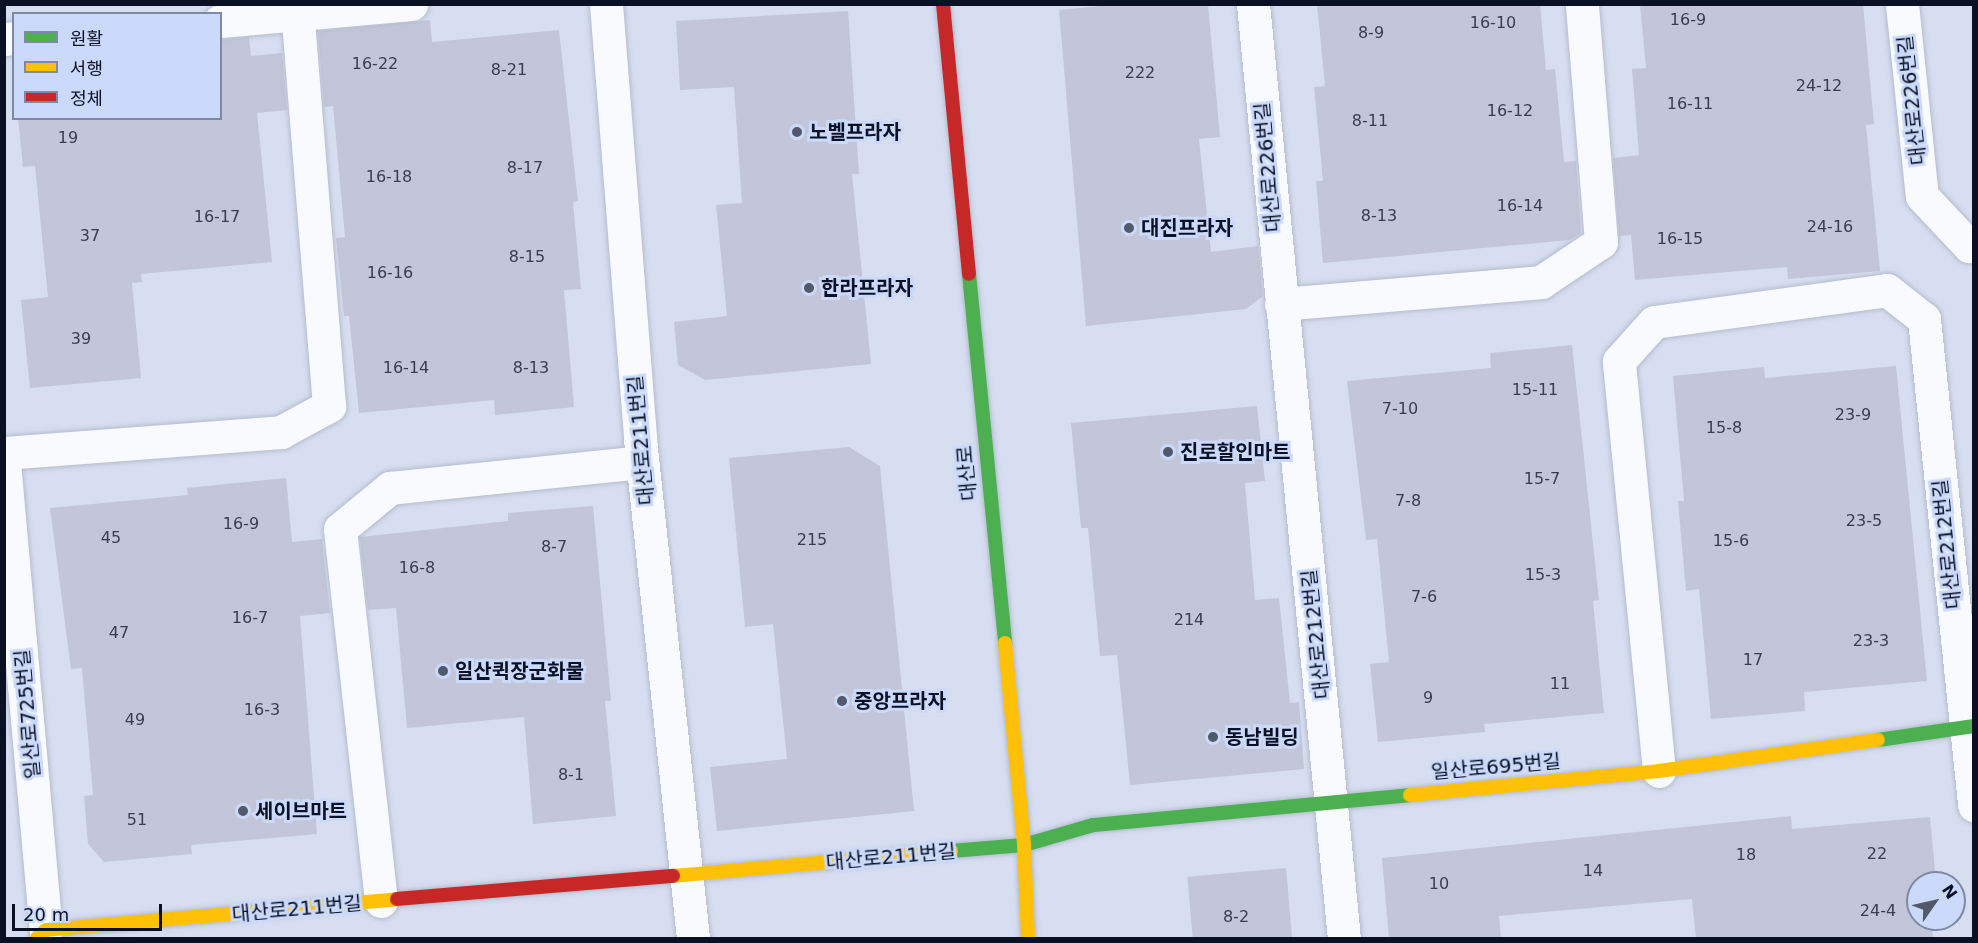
<!DOCTYPE html>
<meta charset="utf-8">
<style>
body{margin:0}
#map{position:relative;width:1978px;height:943px;overflow:hidden;background:#d6def0;font-family:"DejaVu Sans","Noto Sans KR",sans-serif}
div>[style]{position:absolute}
.building>*{inset:0;background:#c3c6d8;transform-origin:0 0}
.roads{filter:drop-shadow(0 0 2px #b4bcce) drop-shadow(0 0 2px #b4bcce)}
.street>*{height:33px;margin:-16.5px;padding:0 16.5px;transform-origin:16.5px;border-radius:16.5px;background:#f9fafd}
.fast>*{height:14px;margin:-7px;padding:0 7px;transform-origin:7px;border-radius:7px;background:#4caf50}
.slow>*{height:14px;margin:-7px;padding:0 7px;transform-origin:7px;border-radius:7px;background:#ffc107}
.jam>*{height:14px;margin:-7px;padding:0 7px;transform-origin:7px;border-radius:7px;background:#c62828}
.dots>*{width:16px;height:16px;translate:-50% -50%;box-sizing:border-box;border:3px solid #cbdafa;border-radius:50%}
span{translate:-50% -50%;white-space:nowrap;text-align:center;line-height:1.15;-webkit-text-stroke:6px #cbdafa;paint-order:stroke}
.number-label{font-size:16px;color:#383e51}
.number-label span{-webkit-text-stroke-width:0}
.street-label{font-size:20px;color:#0a1124}
.poi-label{font-size:20px;color:#0a1124;font-weight:700}
.left{translate:0 -50%;text-align:left}
.frame{position:absolute;inset:0;border:6px solid #0a1124;pointer-events:none}
.legend{position:absolute;left:12px;top:12px;width:210px;height:108px;box-sizing:border-box;background:#cbdafa;border:2px solid #7e8aa4;margin:0;padding:8px 10px;list-style:none;font-size:18px;color:#0a1124}
.legend li{display:flex;align-items:center;gap:12px;height:30px}
.legend b{width:30px;border:2px solid #7e8aa4}
.north{position:absolute;left:1906px;top:871px;width:60px;height:60px;box-sizing:border-box;background:#cbdafa;border:2px solid #7e8aa4;border-radius:50%;rotate:56deg;font-size:16px;font-weight:700;line-height:24px;text-align:center;color:#0a1124}
.north::after{content:'';display:block;margin:auto;width:21px;height:27px;background:#51596b;clip-path:polygon(50% 0,100% 100%,50% 72%,0 100%)}
.scale{position:absolute;left:12px;top:904px;width:150px;height:27px;box-sizing:border-box;border:3px solid #0a1124;border-top:0;padding-left:8px;font-size:18px;line-height:21px;white-space:nowrap;color:#0a1124;-webkit-text-stroke:4px #cbdafa;paint-order:stroke}
</style>
<div id="map">
<div class="building">
<i style="clip-path:polygon(1122px 4px,1208px 4px,1220px 137px,1199px 139px,1211px 252px,1258px 246px,1263px 296px,1246px 309px,1086px 326px,1059px 10px)"></i>
<i style="clip-path:polygon(1317px 4px,1540px 4px,1546px 70px,1555px 69px,1564px 162px,1576px 161px,1581px 233px,1570px 240px,1323px 263px,1316px 181px,1323px 181px,1314px 87px,1325px 86px)"></i>
<i style="clip-path:polygon(1640px 4px,1863px 4px,1874px 124px,1866px 125px,1880px 271px,1788px 279px,1787px 267px,1635px 280px,1631px 235px,1619px 236px,1613px 158px,1639px 155px,1632px 69px,1646px 68px)"></i>
<i style="clip-path:polygon(848px 11px,859px 174px,852px 174px,871px 364px,705px 380px,678px 365px,674px 322px,727px 316px,716px 205px,742px 203px,734px 87px,680px 90px,676px 21px)"></i>
<i style="clip-path:polygon(430px 20px,432px 42px,559px 30px,578px 201px,573px 202px,581px 289px,564px 290px,574px 407px,495px 415px,494px 400px,359px 413px,349px 316px,344px 316px,336px 238px,345px 237px,333px 106px,324px 107px,318px 31px)"></i>
<i style="clip-path:polygon(249px 37px,251px 56px,282px 53px,287px 110px,257px 113px,272px 262px,141px 274px,142px 282px,132px 283px,141px 378px,30px 388px,21px 300px,48px 297px,35px 166px,23px 167px,18px 118px,220px 118px,220px 40px)"></i>
<i style="clip-path:polygon(1572px 345px,1599px 600px,1593px 601px,1604px 713px,1484px 724px,1485px 732px,1378px 742px,1370px 664px,1389px 662px,1377px 539px,1366px 540px,1347px 381px,1491px 368px,1490px 353px)"></i>
<i style="clip-path:polygon(1896px 366px,1927px 681px,1804px 692px,1805px 711px,1711px 719px,1699px 589px,1686px 591px,1678px 501px,1684px 501px,1673px 376px,1764px 367px,1765px 378px)"></i>
<i style="clip-path:polygon(1257px 406px,1265px 481px,1245px 483px,1255px 600px,1279px 598px,1290px 703px,1299px 702px,1304px 769px,1130px 785px,1117px 655px,1100px 656px,1088px 528px,1081px 528px,1071px 423px)"></i>
<i style="clip-path:polygon(849px 447px,880px 466px,914px 811px,717px 831px,710px 767px,787px 759px,773px 624px,745px 627px,729px 458px)"></i>
<i style="clip-path:polygon(286px 478px,292px 542px,322px 539px,330px 613px,300px 616px,317px 834px,191px 845px,192px 854px,104px 862px,88px 844px,84px 796px,93px 795px,82px 668px,71px 669px,50px 508px,188px 495px,187px 488px)"></i>
<i style="clip-path:polygon(593px 506px,611px 701px,605px 701px,616px 816px,533px 824px,524px 717px,407px 728px,396px 608px,368px 610px,360px 537px,508px 521px,508px 513px)"></i>
<i style="clip-path:polygon(1791px 816px,1792px 829px,1930px 817px,1936px 883px,1918px 883px,1918px 919px,1939px 919px,1940px 923px,1932px 924px,1933px 939px,1696px 939px,1692px 899px,1499px 916px,1501px 939px,1389px 939px,1382px 858px)"></i>
<i style="left:1286px;top:868px;width:71px;height:99px;rotate:85deg"></i>
</div>
<div class="roads">
<div class="street">
<i style="left:606px;top:4px;width:436px;rotate:85.5deg"></i>
<i style="left:640px;top:439px;width:502px;rotate:83.94deg"></i>
<i style="left:1253px;top:4px;width:938px;rotate:84.44deg"></i>
<i style="left:1902px;top:4px;width:193px;rotate:84.1deg"></i>
<i style="left:1922px;top:196px;width:69px;rotate:46.8deg"></i>
<i style="left:1969px;top:246px;width:5px;rotate:-11deg"></i>
<i style="left:220px;top:21px;width:192px;rotate:-5.1deg"></i>
<i style="left:4px;top:39px;width:10px;rotate:-6deg"></i>
<i style="left:1281px;top:304px;width:261px;rotate:-4.8deg"></i>
<i style="left:1541px;top:282px;width:72px;rotate:-33.7deg"></i>
<i style="left:1601px;top:242px;width:239px;rotate:-94.6deg"></i>
<i style="left:4px;top:453px;width:278px;rotate:-4.3deg"></i>
<i style="left:281px;top:432px;width:55px;rotate:-28.4deg"></i>
<i style="left:329px;top:406px;width:403px;rotate:-94.6deg"></i>
<i style="left:4px;top:462px;width:470px;rotate:84.9deg"></i>
<i style="left:1659px;top:771px;width:412px;rotate:-95.6deg"></i>
<i style="left:1619px;top:361px;width:52px;rotate:-48.1deg"></i>
<i style="left:1654px;top:322px;width:235px;rotate:-7.8deg"></i>
<i style="left:1887px;top:290px;width:47px;rotate:38.1deg"></i>
<i style="left:1924px;top:319px;width:489px;rotate:84.1deg"></i>
<i style="left:381px;top:901px;width:374px;rotate:-96.3deg"></i>
<i style="left:340px;top:529px;width:65px;rotate:-39.4deg"></i>
<i style="left:390px;top:488px;width:253px;rotate:-5.9deg"></i>
</div>
<div class="fast">
<i style="left:969px;top:274px;width:371px;rotate:84.4deg"></i>
<i style="left:1878px;top:740px;width:97px;rotate:-8.3deg"></i>
<i style="left:951px;top:851px;width:73px;rotate:-4.7deg"></i>
<i style="left:1024px;top:845px;width:72px;rotate:-16.2deg"></i>
<i style="left:1093px;top:825px;width:318px;rotate:-5.4deg"></i>
</div>
<div class="slow">
<i style="left:1005px;top:643px;width:203px;rotate:84.6deg"></i>
<i style="left:1024px;top:845px;width:93px;rotate:87.5deg"></i>
<i style="left:1410px;top:795px;width:250px;rotate:-5.5deg"></i>
<i style="left:1659px;top:771px;width:221px;rotate:-8.1deg"></i>
<i style="left:673px;top:876px;width:279px;rotate:-5.1deg"></i>
<i style="left:37px;top:938px;width:12px;rotate:-42deg"></i>
<i style="left:46px;top:930px;width:352px;rotate:-5deg"></i>
</div>
<div class="jam">
<i style="left:943px;top:4px;width:271px;rotate:84.5deg"></i>
<i style="left:397px;top:899px;width:277px;rotate:-4.8deg"></i>
</div>
</div>
<div class="dots">
<i style="left:797px;top:132px;background:#51596b"></i>
<i style="left:1129px;top:228px;background:#51596b"></i>
<i style="left:809px;top:288px;background:#51596b"></i>
<i style="left:1168px;top:452px;background:#51596b"></i>
<i style="left:443px;top:671px;background:#51596b"></i>
<i style="left:842px;top:701px;background:#51596b"></i>
<i style="left:1213px;top:737px;background:#51596b"></i>
<i style="left:243px;top:811px;background:#51596b"></i>
</div>
<div class="number-label">
<span style="left:1688px;top:20px">16-9</span>
<span style="left:1493px;top:23px">16-10</span>
<span style="left:1371px;top:33px">8-9</span>
<span style="left:375px;top:64px">16-22</span>
<span style="left:509px;top:70px">8-21</span>
<span style="left:1140px;top:73px">222</span>
<span style="left:1819px;top:86px">24-12</span>
<span style="left:1690px;top:104px">16-11</span>
<span style="left:1510px;top:111px">16-12</span>
<span style="left:1370px;top:121px">8-11</span>
<span style="left:68px;top:138px">19</span>
<span style="left:525px;top:168px">8-17</span>
<span style="left:389px;top:177px">16-18</span>
<span style="left:1520px;top:206px">16-14</span>
<span style="left:1379px;top:216px">8-13</span>
<span style="left:217px;top:217px">16-17</span>
<span style="left:1830px;top:227px">24-16</span>
<span style="left:90px;top:236px">37</span>
<span style="left:1680px;top:239px">16-15</span>
<span style="left:527px;top:257px">8-15</span>
<span style="left:390px;top:273px">16-16</span>
<span style="left:81px;top:339px">39</span>
<span style="left:406px;top:368px">16-14</span>
<span style="left:531px;top:368px">8-13</span>
<span style="left:1535px;top:390px">15-11</span>
<span style="left:1400px;top:409px">7-10</span>
<span style="left:1853px;top:415px">23-9</span>
<span style="left:1724px;top:428px">15-8</span>
<span style="left:1542px;top:479px">15-7</span>
<span style="left:1408px;top:501px">7-8</span>
<span style="left:1864px;top:521px">23-5</span>
<span style="left:241px;top:524px">16-9</span>
<span style="left:111px;top:538px">45</span>
<span style="left:812px;top:540px">215</span>
<span style="left:1731px;top:541px">15-6</span>
<span style="left:554px;top:547px">8-7</span>
<span style="left:417px;top:568px">16-8</span>
<span style="left:1543px;top:575px">15-3</span>
<span style="left:1424px;top:597px">7-6</span>
<span style="left:250px;top:618px">16-7</span>
<span style="left:1189px;top:620px">214</span>
<span style="left:119px;top:633px">47</span>
<span style="left:1871px;top:641px">23-3</span>
<span style="left:1753px;top:660px">17</span>
<span style="left:1560px;top:684px">11</span>
<span style="left:1428px;top:698px">9</span>
<span style="left:262px;top:710px">16-3</span>
<span style="left:135px;top:720px">49</span>
<span style="left:571px;top:775px">8-1</span>
<span style="left:137px;top:820px">51</span>
<span style="left:1877px;top:854px">22</span>
<span style="left:1746px;top:855px">18</span>
<span style="left:1593px;top:871px">14</span>
<span style="left:1439px;top:884px">10</span>
<span style="left:1878px;top:911px">24-4</span>
<span style="left:1236px;top:917px">8-2</span>
</div>
<div class="street-label">
<span style="left:1912px;top:100px;rotate:-96deg">대산로226번길</span>
<span style="left:1268px;top:167px;rotate:-95deg">대산로226번길</span>
<span style="left:641px;top:440px;rotate:-95deg">대산로211번길</span>
<span style="left:967px;top:473px;rotate:-95deg">대산로</span>
<span style="left:1947px;top:544px;rotate:-96deg">대산로212번길</span>
<span style="left:1316px;top:634px;rotate:-96deg">대산로212번길</span>
<span style="left:28px;top:714px;rotate:-95deg">일산로725번길</span>
<span style="left:1496px;top:767px;rotate:-5deg">일산로695번길</span>
<span style="left:891px;top:857px;rotate:-5deg">대산로211번길</span>
<span style="left:297px;top:909px;rotate:-5deg">대산로211번길</span>
</div>
<div class="poi-label">
<span class="left" style="left:809px;top:132px">노벨프라자</span>
<span class="left" style="left:1141px;top:228px">대진프라자</span>
<span class="left" style="left:821px;top:288px">한라프라자</span>
<span class="left" style="left:1180px;top:452px">진로할인마트</span>
<span class="left" style="left:455px;top:671px">일산퀵장군화물</span>
<span class="left" style="left:854px;top:701px">중앙프라자</span>
<span class="left" style="left:1225px;top:737px">동남빌딩</span>
<span class="left" style="left:255px;top:811px">세이브마트</span>
</div>
<div class="frame"></div>
<ul class="legend">
<li><b style="height:8px;background:#4caf50"></b>원활</li>
<li><b style="height:8px;background:#ffc107"></b>서행</li>
<li><b style="height:8px;background:#c62828"></b>정체</li>
</ul>
<div class="north">N</div>
<div class="scale">20 m</div>
</div>
